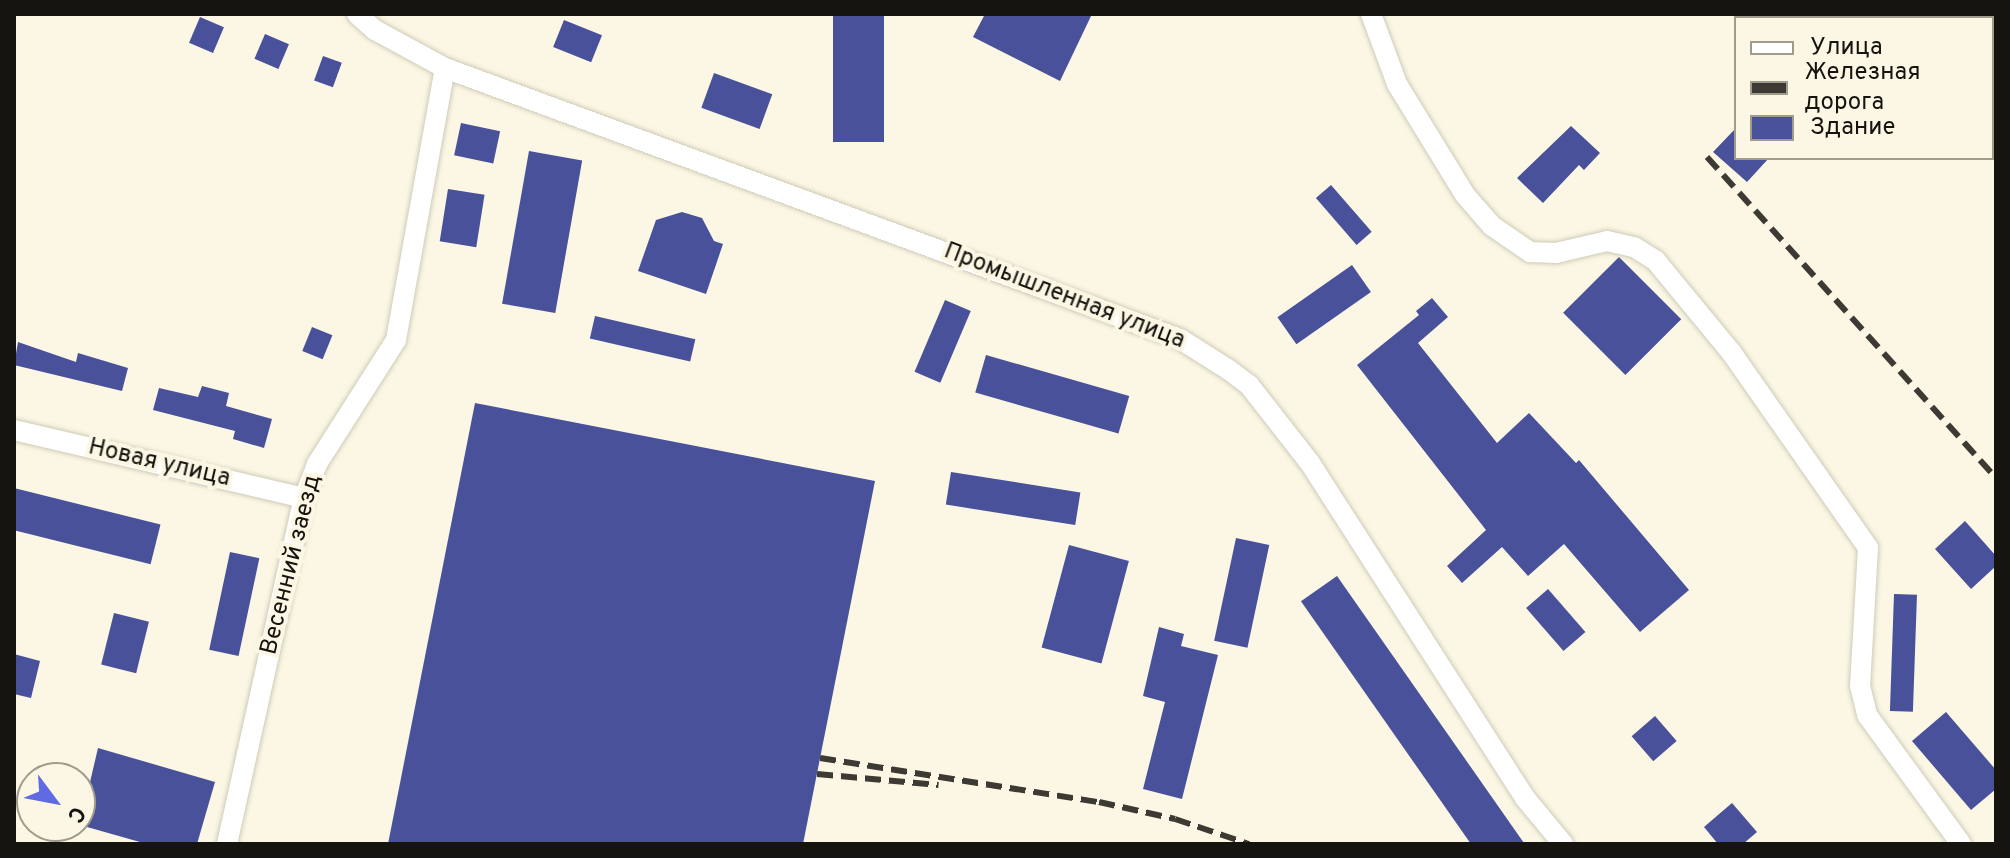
<!DOCTYPE html>
<meta charset="utf-8">
<style>
body{margin:0}
#map{position:relative;width:2010px;height:858px;overflow:hidden;background:#fbf7e4;font-family:Overpass,sans-serif}
div>[style]{position:absolute}
.building>*{inset:0;background:#49519a;transform-origin:0 0}
.roads{filter:drop-shadow(0 0 2px #cecbb8) drop-shadow(0 0 2px #cecbb8)}
.minor>*{height:20px;margin:-10px;padding:0 10px;transform-origin:10px;border-radius:10px;background:#fff}
.rail>*{height:6px;margin-top:-3px;transform-origin:0;background:repeating-linear-gradient(90deg,#3c3a32 0 16px,transparent 0 24px)}
span{translate:-50% -50%;white-space:nowrap;text-align:center;line-height:1.15;-webkit-text-stroke:8px #fbf7e4;paint-order:stroke}
.street-label{font-size:24px;color:#15140e}
.frame{position:absolute;inset:0;border:16px solid #15140e;pointer-events:none}
.legend{position:absolute;left:1734px;top:16px;width:260px;height:144px;box-sizing:border-box;background:#fbf7e4;border:2px solid #9f9c8e;margin:0;padding:10px 14px;list-style:none;font-size:24px;color:#15140e}
.legend li{display:flex;align-items:center;gap:16px;height:40px}
.legend b{width:40px;border:2px solid #9f9c8e}
.north{position:absolute;left:16px;top:762px;width:80px;height:80px;box-sizing:border-box;background:#fbf7e4;border:2px solid #9f9c8e;border-radius:50%;rotate:122deg;font-size:22px;font-weight:700;line-height:32px;text-align:center;color:#15140e}
.north::after{content:'';display:block;margin:auto;width:28px;height:36px;background:#606ae2;clip-path:polygon(50% 0,100% 100%,50% 72%,0 100%)}
</style>
<div id="map">
<div class="building">
<i style="left:833px;top:14px;width:51px;height:128px"></i>
<i style="clip-path:polygon(985px 14px,1092px 14px,1060px 81px,973px 37px)"></i>
<i style="left:200px;top:17px;width:26px;height:28px;rotate:23deg"></i>
<i style="left:564px;top:20px;width:41px;height:29px;rotate:22deg"></i>
<i style="left:265px;top:34px;width:26px;height:27px;rotate:23deg"></i>
<i style="left:323px;top:56px;width:20px;height:26px;rotate:20deg"></i>
<i style="left:714px;top:73px;width:62px;height:37px;rotate:20deg"></i>
<i style="left:461px;top:123px;width:40px;height:33px;rotate:12deg"></i>
<i style="clip-path:polygon(1571px 126px,1600px 153px,1584px 170px,1579px 165px,1543px 203px,1517px 178px)"></i>
<i style="clip-path:polygon(1736px 128px,1736px 158px,1769px 158px,1747px 182px,1713px 152px)"></i>
<i style="left:529px;top:151px;width:54px;height:155px;rotate:10deg"></i>
<i style="left:1331px;top:185px;width:62px;height:20px;rotate:49deg"></i>
<i style="left:448px;top:189px;width:37px;height:53px;rotate:9deg"></i>
<i style="clip-path:polygon(682px 212px,702px 218px,714px 241px,723px 244px,706px 294px,638px 271px,656px 220px)"></i>
<i style="left:1619px;top:257px;width:88px;height:79px;rotate:45deg"></i>
<i style="left:1352px;top:265px;width:33px;height:91px;rotate:55deg"></i>
<i style="clip-path:polygon(1432px 298px,1448px 317px,1418px 343px,1497px 443px,1529px 413px,1576px 463px,1579px 460px,1689px 590px,1640px 632px,1564px 544px,1528px 576px,1502px 547px,1462px 583px,1447px 566px,1486px 530px,1357px 365px,1419px 315px,1416px 311px)"></i>
<i style="left:945px;top:300px;width:28px;height:78px;rotate:23deg"></i>
<i style="left:595px;top:316px;width:103px;height:23px;rotate:13deg"></i>
<i style="left:312px;top:327px;width:22px;height:26px;rotate:22deg"></i>
<i style="clip-path:polygon(18px 342px,76px 362px,78px 353px,128px 368px,122px 391px,14px 365px)"></i>
<i style="left:986px;top:355px;width:149px;height:39px;rotate:16deg"></i>
<i style="clip-path:polygon(202px 386px,229px 393px,226px 406px,272px 419px,264px 448px,233px 439px,235px 431px,153px 410px,159px 388px,198px 397px)"></i>
<i style="clip-path:polygon(475px 403px,875px 481px,803px 844px,388px 844px)"></i>
<i style="left:951px;top:472px;width:131px;height:33px;rotate:9deg"></i>
<i style="left:14px;top:488px;width:151px;height:41px;rotate:14deg"></i>
<i style="clip-path:polygon(1965px 521px,1996px 556px,1996px 566px,1971px 589px,1935px 549px)"></i>
<i style="left:1236px;top:538px;width:34px;height:105px;rotate:12deg"></i>
<i style="left:1069px;top:545px;width:62px;height:106px;rotate:15deg"></i>
<i style="left:230px;top:552px;width:30px;height:100px;rotate:12deg"></i>
<i style="left:1337px;top:576px;width:329px;height:44px;rotate:55deg"></i>
<i style="left:1548px;top:589px;width:57px;height:29px;rotate:49deg"></i>
<i style="left:1894px;top:594px;width:23px;height:117px;rotate:2deg"></i>
<i style="left:114px;top:613px;width:36px;height:53px;rotate:14deg"></i>
<i style="clip-path:polygon(1159px 627px,1184px 634px,1181px 646px,1218px 655px,1182px 799px,1143px 789px,1165px 702px,1143px 696px)"></i>
<i style="clip-path:polygon(14px 654px,40px 661px,31px 698px,14px 694px)"></i>
<i style="clip-path:polygon(1946px 712px,1996px 770px,1996px 789px,1971px 810px,1912px 741px)"></i>
<i style="left:1655px;top:716px;width:33px;height:31px;rotate:49deg"></i>
<i style="clip-path:polygon(98px 748px,215px 782px,197px 844px,147px 844px,80px 825px)"></i>
<i style="clip-path:polygon(1732px 803px,1757px 832px,1743px 844px,1718px 844px,1704px 827px)"></i>
</div>
<div class="roads">
<div class="minor">
<i style="left:357px;top:14px;width:24px;rotate:42deg"></i>
<i style="left:375px;top:30px;width:80px;rotate:28.5deg"></i>
<i style="left:445px;top:68px;width:783px;rotate:20.24deg"></i>
<i style="left:1180px;top:339px;width:58px;rotate:32.3deg"></i>
<i style="left:1229px;top:370px;width:25px;rotate:37deg"></i>
<i style="left:1249px;top:385px;width:99px;rotate:52deg"></i>
<i style="left:1310px;top:463px;width:398px;rotate:57.3deg"></i>
<i style="left:1525px;top:798px;width:60px;rotate:50.4deg"></i>
<i style="left:1371px;top:14px;width:75px;rotate:69.6deg"></i>
<i style="left:1397px;top:84px;width:130px;rotate:58.5deg"></i>
<i style="left:1465px;top:195px;width:41px;rotate:48.9deg"></i>
<i style="left:1492px;top:226px;width:46px;rotate:34.4deg"></i>
<i style="left:1530px;top:252px;width:26px;rotate:2deg"></i>
<i style="left:1556px;top:253px;width:52px;rotate:-13.2deg"></i>
<i style="left:1607px;top:241px;width:28px;rotate:13deg"></i>
<i style="left:1634px;top:247px;width:26px;rotate:32deg"></i>
<i style="left:1656px;top:261px;width:118px;rotate:50.5deg"></i>
<i style="left:1731px;top:352px;width:239px;rotate:55deg"></i>
<i style="left:1868px;top:548px;width:138px;rotate:93.3deg"></i>
<i style="left:1860px;top:686px;width:30px;rotate:76deg"></i>
<i style="left:1867px;top:715px;width:160px;rotate:53.9deg"></i>
<i style="left:14px;top:430px;width:298px;rotate:13.2deg"></i>
<i style="left:227px;top:844px;width:354px;rotate:-77.5deg"></i>
<i style="left:304px;top:498px;width:36px;rotate:-69deg"></i>
<i style="left:317px;top:464px;width:147px;rotate:-57.5deg"></i>
<i style="left:396px;top:340px;width:276px;rotate:-79.8deg"></i>
</div>
</div>
<div class="rail">
<i style="left:1992px;top:23px;width:11px;rotate:68deg"></i>
<i style="left:1707px;top:157px;width:432px;rotate:48deg"></i>
<i style="left:820px;top:758px;width:282px;rotate:9deg"></i>
<i style="left:1099px;top:802px;width:78px;rotate:12.6deg"></i>
<i style="left:1175px;top:819px;width:78px;rotate:18.7deg"></i>
<i style="left:817px;top:774px;width:122px;rotate:5.2deg"></i>
</div>
<div class="street-label">
<span style="left:1064px;top:297px;rotate:21deg">Промышленная улица</span>
<span style="left:159px;top:464px;rotate:13deg">Новая улица</span>
<span style="left:292px;top:565px;rotate:-76deg">Весенний заезд</span>
</div>
<div class="frame"></div>
<ul class="legend">
<li><b style="height:10px;background:#fff"></b>Улица</li>
<li><b style="height:10px;background:#3c3a32"></b>Железная дорога</li>
<li><b style="height:22px;background:#49519a"></b>Здание</li>
</ul>
<div class="north">С</div>
</div>
